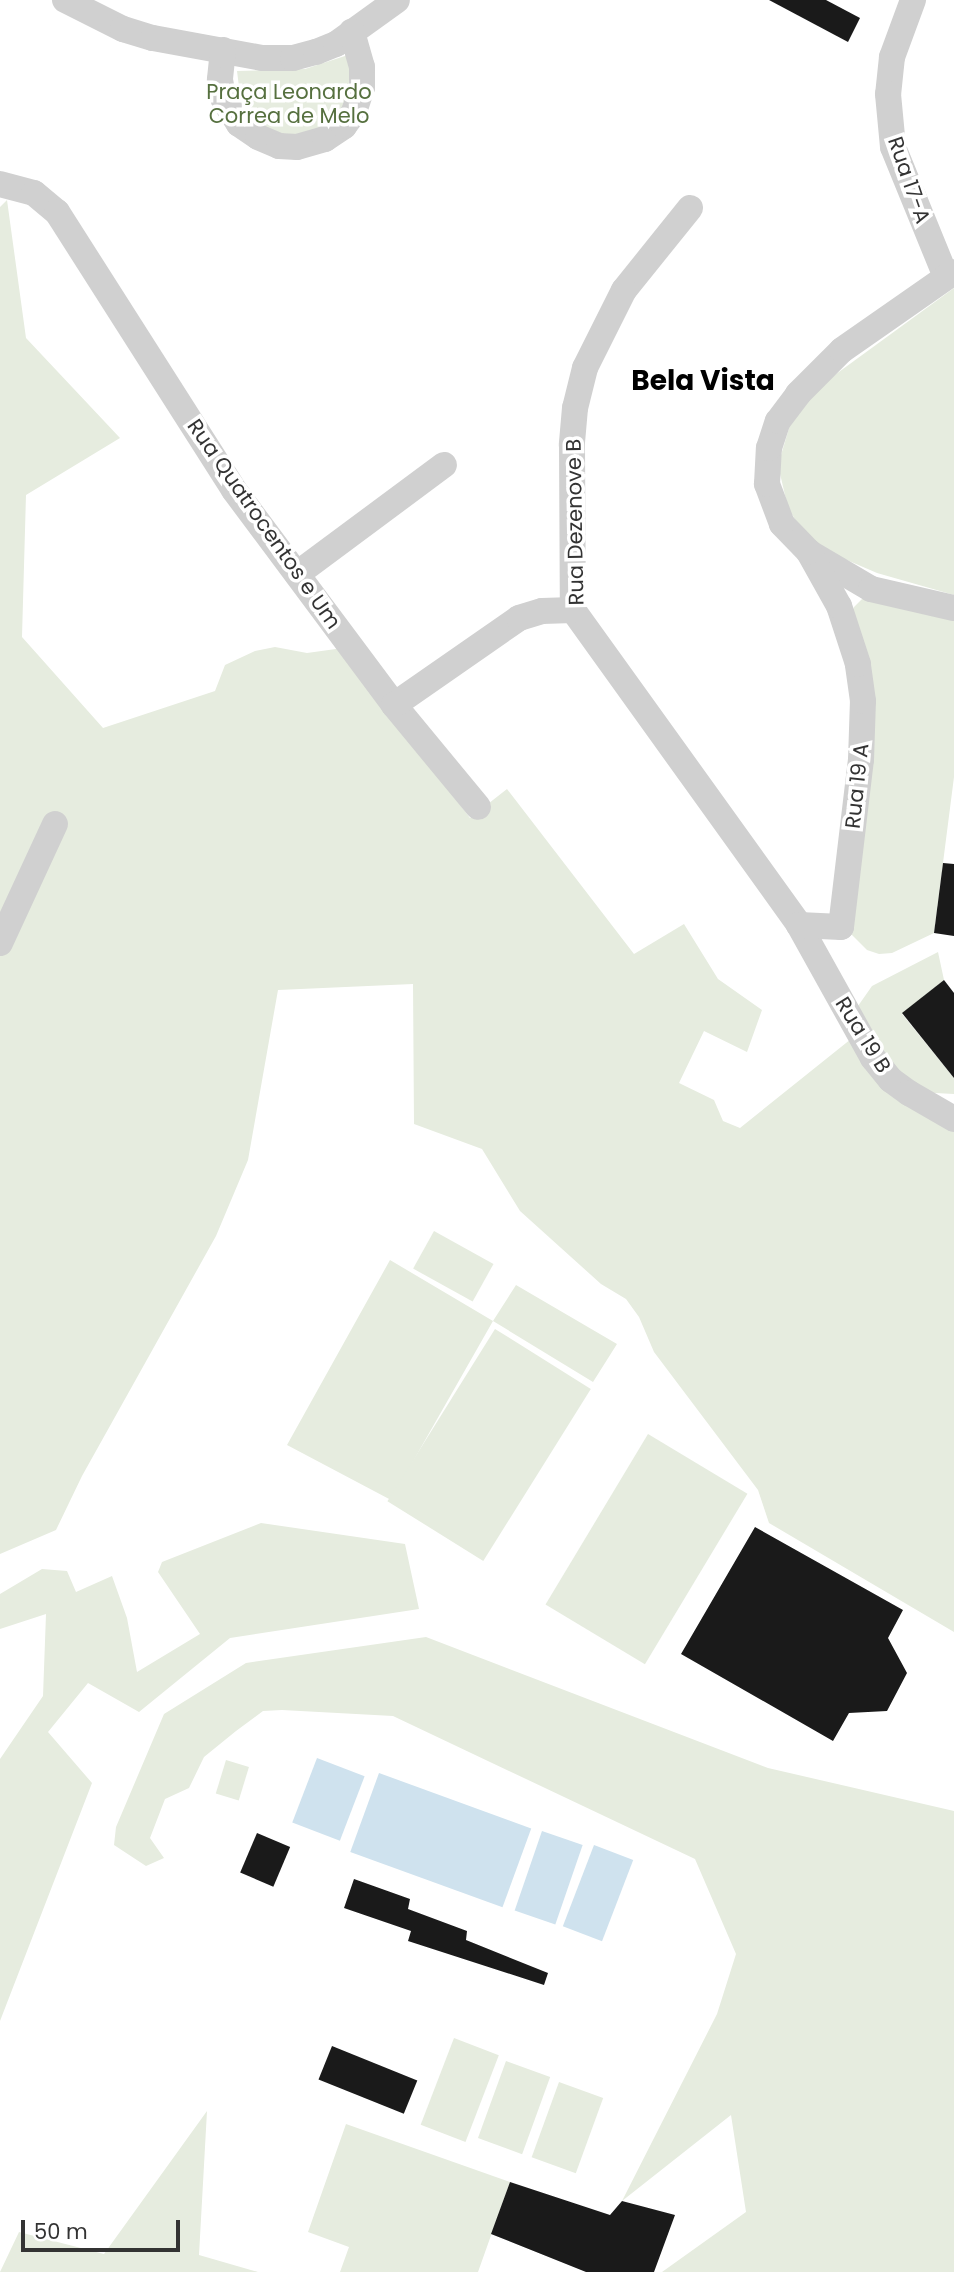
<!DOCTYPE html>
<meta charset="utf-8">
<style>
body{margin:0}
#map{position:relative;width:954px;height:2272px;overflow:hidden;background:#fff;font-family:Poppins,sans-serif}
div>[style]{position:absolute}
.green>*{inset:0;background:#e6ecdf;transform-origin:0 0}
.water>*{inset:0;background:#cfe2ee;transform-origin:0 0}
.building>*{inset:0;background:#1a1a1a;transform-origin:0 0}
.street>*{height:26px;margin:-13px;padding:0 13px;transform-origin:13px;border-radius:13px;background:#d0d0d0}
span{translate:-50% -50%;white-space:nowrap;text-align:center;line-height:1.15;-webkit-text-stroke:7px #fff;paint-order:stroke}
.park-label{font-size:21px;color:#56703f}
.street-label{font-size:21px;color:#333}
.district-label{font-size:28px;color:#000;font-weight:700}
.scale{position:absolute;left:21px;top:2220px;width:159px;height:32px;box-sizing:border-box;border:4px solid #333;border-top:0;padding-left:9px;font-size:21px;line-height:24px;white-space:nowrap;color:#333;-webkit-text-stroke:5px #fff;paint-order:stroke}
</style>
<div id="map">
<div class="green">
<i style="clip-path:polygon(351px 54px,355px 92px,337px 125px,286px 140px,243px 119px,237px 71px,305px 69px)"></i>
<i style="clip-path:polygon(7px 200px,26px 338px,120px 438px,26px 495px,22px 637px,103px 728px,215px 691px,225px 665px,255px 651px,275px 647px,307px 653px,343px 648px,470px 818px,507px 789px,634px 954px,684px 924px,718px 979px,762px 1010px,747px 1052px,704px 1031px,679px 1083px,714px 1100px,723px 1121px,740px 1128px,856px 1035px,954px 1123px,954px 1632px,769px 1523px,758px 1490px,654px 1352px,639px 1317px,626px 1299px,601px 1284px,520px 1211px,482px 1149px,414px 1124px,413px 984px,278px 990px,248px 1160px,216px 1236px,82px 1476px,56px 1530px,0 1554px,0 207px)"></i>
<i style="clip-path:polygon(954px 288px,954px 595px,877px 573px,819px 548px,801px 529px,788px 508px,778px 465px,790px 425px,821px 385px)"></i>
<i style="clip-path:polygon(866px 595px,954px 610px,954px 777px,934px 933px,892px 953px,879px 954px,867px 950px,851px 934px,858px 821px,850px 617px,854px 607px)"></i>
<i style="clip-path:polygon(938px 952px,944px 980px,902px 1014px,954px 1078px,954px 1094px,916px 1092px,904px 1086px,858px 1006px,872px 986px)"></i>
<i style="left:434px;top:1231px;width:68px;height:43px;rotate:29deg"></i>
<i style="clip-path:polygon(390px 1260px,493px 1321px,516px 1285px,617px 1344px,593px 1382px,493px 1321px,391px 1500px,287px 1445px)"></i>
<i style="left:495px;top:1329px;width:113px;height:203px;rotate:32deg"></i>
<i style="left:648px;top:1434px;width:116px;height:199px;rotate:31deg"></i>
<i style="clip-path:polygon(261px 1523px,405px 1544px,419px 1609px,230px 1638px,139px 1712px,88px 1683px,48px 1732px,92px 1783px,0 2021px,0 1759px,43px 1696px,46px 1614px,0 1629px,0 1594px,42px 1569px,67px 1571px,76px 1592px,112px 1576px,127px 1618px,137px 1672px,200px 1634px,158px 1572px,162px 1562px)"></i>
<i style="clip-path:polygon(426px 1637px,768px 1768px,954px 1811px,954px 2272px,662px 2272px,746px 2212px,731px 2115px,622px 2201px,717px 2014px,736px 1954px,695px 1859px,393px 1716px,282px 1710px,263px 1711px,236px 1731px,204px 1757px,189px 1788px,165px 1799px,150px 1838px,164px 1858px,146px 1866px,114px 1845px,116px 1827px,164px 1714px,246px 1663px)"></i>
<i style="left:226px;top:1760px;width:24px;height:35px;rotate:17deg"></i>
<i style="left:454px;top:2038px;width:48px;height:93px;rotate:21deg"></i>
<i style="left:506px;top:2061px;width:47px;height:82px;rotate:20deg"></i>
<i style="left:559px;top:2082px;width:47px;height:80px;rotate:20deg"></i>
<i style="clip-path:polygon(207px 2111px,199px 2255px,258px 2272px,0 2272px,19px 2232px,104px 2254px)"></i>
<i style="clip-path:polygon(346px 2124px,510px 2182px,478px 2272px,340px 2272px,349px 2247px,308px 2232px)"></i>
</div>
<div class="water">
<i style="left:317px;top:1758px;width:51px;height:69px;rotate:21deg"></i>
<i style="left:379px;top:1773px;width:162px;height:84px;rotate:20deg"></i>
<i style="left:542px;top:1831px;width:43px;height:84px;rotate:19deg"></i>
<i style="left:594px;top:1845px;width:42px;height:87px;rotate:21deg"></i>
</div>
<div class="building">
<i style="clip-path:polygon(769px 0,826px 0,860px 18px,848px 42px)"></i>
<i style="clip-path:polygon(943px 863px,954px 864px,954px 936px,934px 933px)"></i>
<i style="clip-path:polygon(944px 980px,954px 993px,954px 1078px,902px 1013px)"></i>
<i style="clip-path:polygon(755px 1527px,903px 1610px,888px 1638px,907px 1673px,887px 1711px,849px 1713px,833px 1741px,681px 1654px)"></i>
<i style="left:257px;top:1833px;width:36px;height:43px;rotate:23deg"></i>
<i style="clip-path:polygon(354px 1879px,410px 1899px,408px 1909px,467px 1931px,466px 1940px,548px 1973px,544px 1985px,408px 1941px,411px 1931px,344px 1908px)"></i>
<i style="left:332px;top:2046px;width:92px;height:36px;rotate:22deg"></i>
<i style="clip-path:polygon(510px 2182px,610px 2215px,622px 2201px,675px 2215px,654px 2272px,586px 2272px,491px 2234px)"></i>
</div>
<div class="street">
<i style="left:65px;top:0;width:65px;rotate:26.6deg"></i>
<i style="left:123px;top:29px;width:31px;rotate:17deg"></i>
<i style="left:153px;top:38px;width:111px;rotate:10.4deg"></i>
<i style="left:262px;top:58px;width:31px"></i>
<i style="left:293px;top:58px;width:24px;rotate:-15deg"></i>
<i style="left:316px;top:52px;width:22px;rotate:-22deg"></i>
<i style="left:336px;top:44px;width:75px;rotate:-35.8deg"></i>
<i style="left:913px;top:0;width:61px;rotate:110.2deg"></i>
<i style="left:892px;top:57px;width:37px;rotate:96deg"></i>
<i style="left:888px;top:94px;width:53px;rotate:84.6deg"></i>
<i style="left:893px;top:147px;width:140px;rotate:67.8deg"></i>
<i style="left:223px;top:50px;width:30px;rotate:96deg"></i>
<i style="left:220px;top:80px;width:20px;rotate:79deg"></i>
<i style="left:224px;top:100px;width:28px;rotate:58deg"></i>
<i style="left:239px;top:124px;width:23px;rotate:34deg"></i>
<i style="left:258px;top:137px;width:23px;rotate:23deg"></i>
<i style="left:279px;top:146px;width:18px;rotate:3deg"></i>
<i style="left:297px;top:147px;width:29px;rotate:-16deg"></i>
<i style="left:325px;top:139px;width:23px;rotate:-34deg"></i>
<i style="left:344px;top:126px;width:17px;rotate:-54deg"></i>
<i style="left:354px;top:112px;width:26px;rotate:-72deg"></i>
<i style="left:362px;top:87px;width:20px;rotate:-90deg"></i>
<i style="left:362px;top:67px;width:37px;rotate:-106deg"></i>
<i style="left:0;top:184px;width:35px;rotate:15deg"></i>
<i style="left:34px;top:193px;width:30px;rotate:40deg"></i>
<i style="left:57px;top:212px;width:330px;rotate:57.5deg"></i>
<i style="left:234px;top:490px;width:268px;rotate:53.3deg"></i>
<i style="left:394px;top:705px;width:132px;rotate:50.5deg"></i>
<i style="left:690px;top:208px;width:105px;rotate:128.8deg"></i>
<i style="left:624px;top:290px;width:87px;rotate:116.6deg"></i>
<i style="left:585px;top:368px;width:41px;rotate:104deg"></i>
<i style="left:575px;top:408px;width:37px;rotate:95deg"></i>
<i style="left:572px;top:445px;width:165px;rotate:89.7deg"></i>
<i style="left:573px;top:610px;width:388px;rotate:54.3deg"></i>
<i style="left:799px;top:925px;width:152px;rotate:60.9deg"></i>
<i style="left:873px;top:1058px;width:28px;rotate:51deg"></i>
<i style="left:891px;top:1080px;width:22px;rotate:36deg"></i>
<i style="left:909px;top:1093px;width:52px;rotate:30deg"></i>
<i style="left:810px;top:553px;width:71px;rotate:30.5deg"></i>
<i style="left:871px;top:589px;width:85px;rotate:12.9deg"></i>
<i style="left:297px;top:574px;width:183px;rotate:-36.6deg"></i>
<i style="left:394px;top:705px;width:152px;rotate:-34.8deg"></i>
<i style="left:519px;top:618px;width:24px;rotate:-17deg"></i>
<i style="left:542px;top:611px;width:31px;rotate:-2deg"></i>
<i style="left:799px;top:925px;width:42px;rotate:2.7deg"></i>
<i style="left:841px;top:927px;width:168px;rotate:-83.2deg"></i>
<i style="left:861px;top:760px;width:59px;rotate:-88.1deg"></i>
<i style="left:863px;top:701px;width:37px;rotate:-98deg"></i>
<i style="left:858px;top:664px;width:61px;rotate:-108.1deg"></i>
<i style="left:839px;top:606px;width:62px;rotate:-119.1deg"></i>
<i style="left:809px;top:552px;width:39px;rotate:-134deg"></i>
<i style="left:782px;top:524px;width:43px;rotate:-110.6deg"></i>
<i style="left:767px;top:484px;width:36px;rotate:-87deg"></i>
<i style="left:769px;top:448px;width:28px;rotate:-72deg"></i>
<i style="left:778px;top:421px;width:34px;rotate:-53deg"></i>
<i style="left:798px;top:394px;width:62px;rotate:-45deg"></i>
<i style="left:842px;top:350px;width:136px;rotate:-34.9deg"></i>
<i style="left:0;top:943px;width:131px;rotate:-65.2deg"></i>
</div>
<div class="park-label">
<span style="left:289px;top:104px">Praça Leonardo<br>Correa de Melo</span>
</div>
<div class="street-label">
<span style="left:909px;top:180px;rotate:71deg">Rua 17-A</span>
<span style="left:575px;top:522px;rotate:-91deg">Rua Dezenove B</span>
<span style="left:264px;top:524px;rotate:55deg">Rua Quatrocentos e Um</span>
<span style="left:857px;top:786px;rotate:-84deg">Rua 19 A</span>
<span style="left:863px;top:1035px;rotate:58deg">Rua 19 B</span>
</div>
<div class="district-label">
<span style="left:703px;top:381px">Bela Vista</span>
</div>
<div class="scale">50 m</div>
</div>
